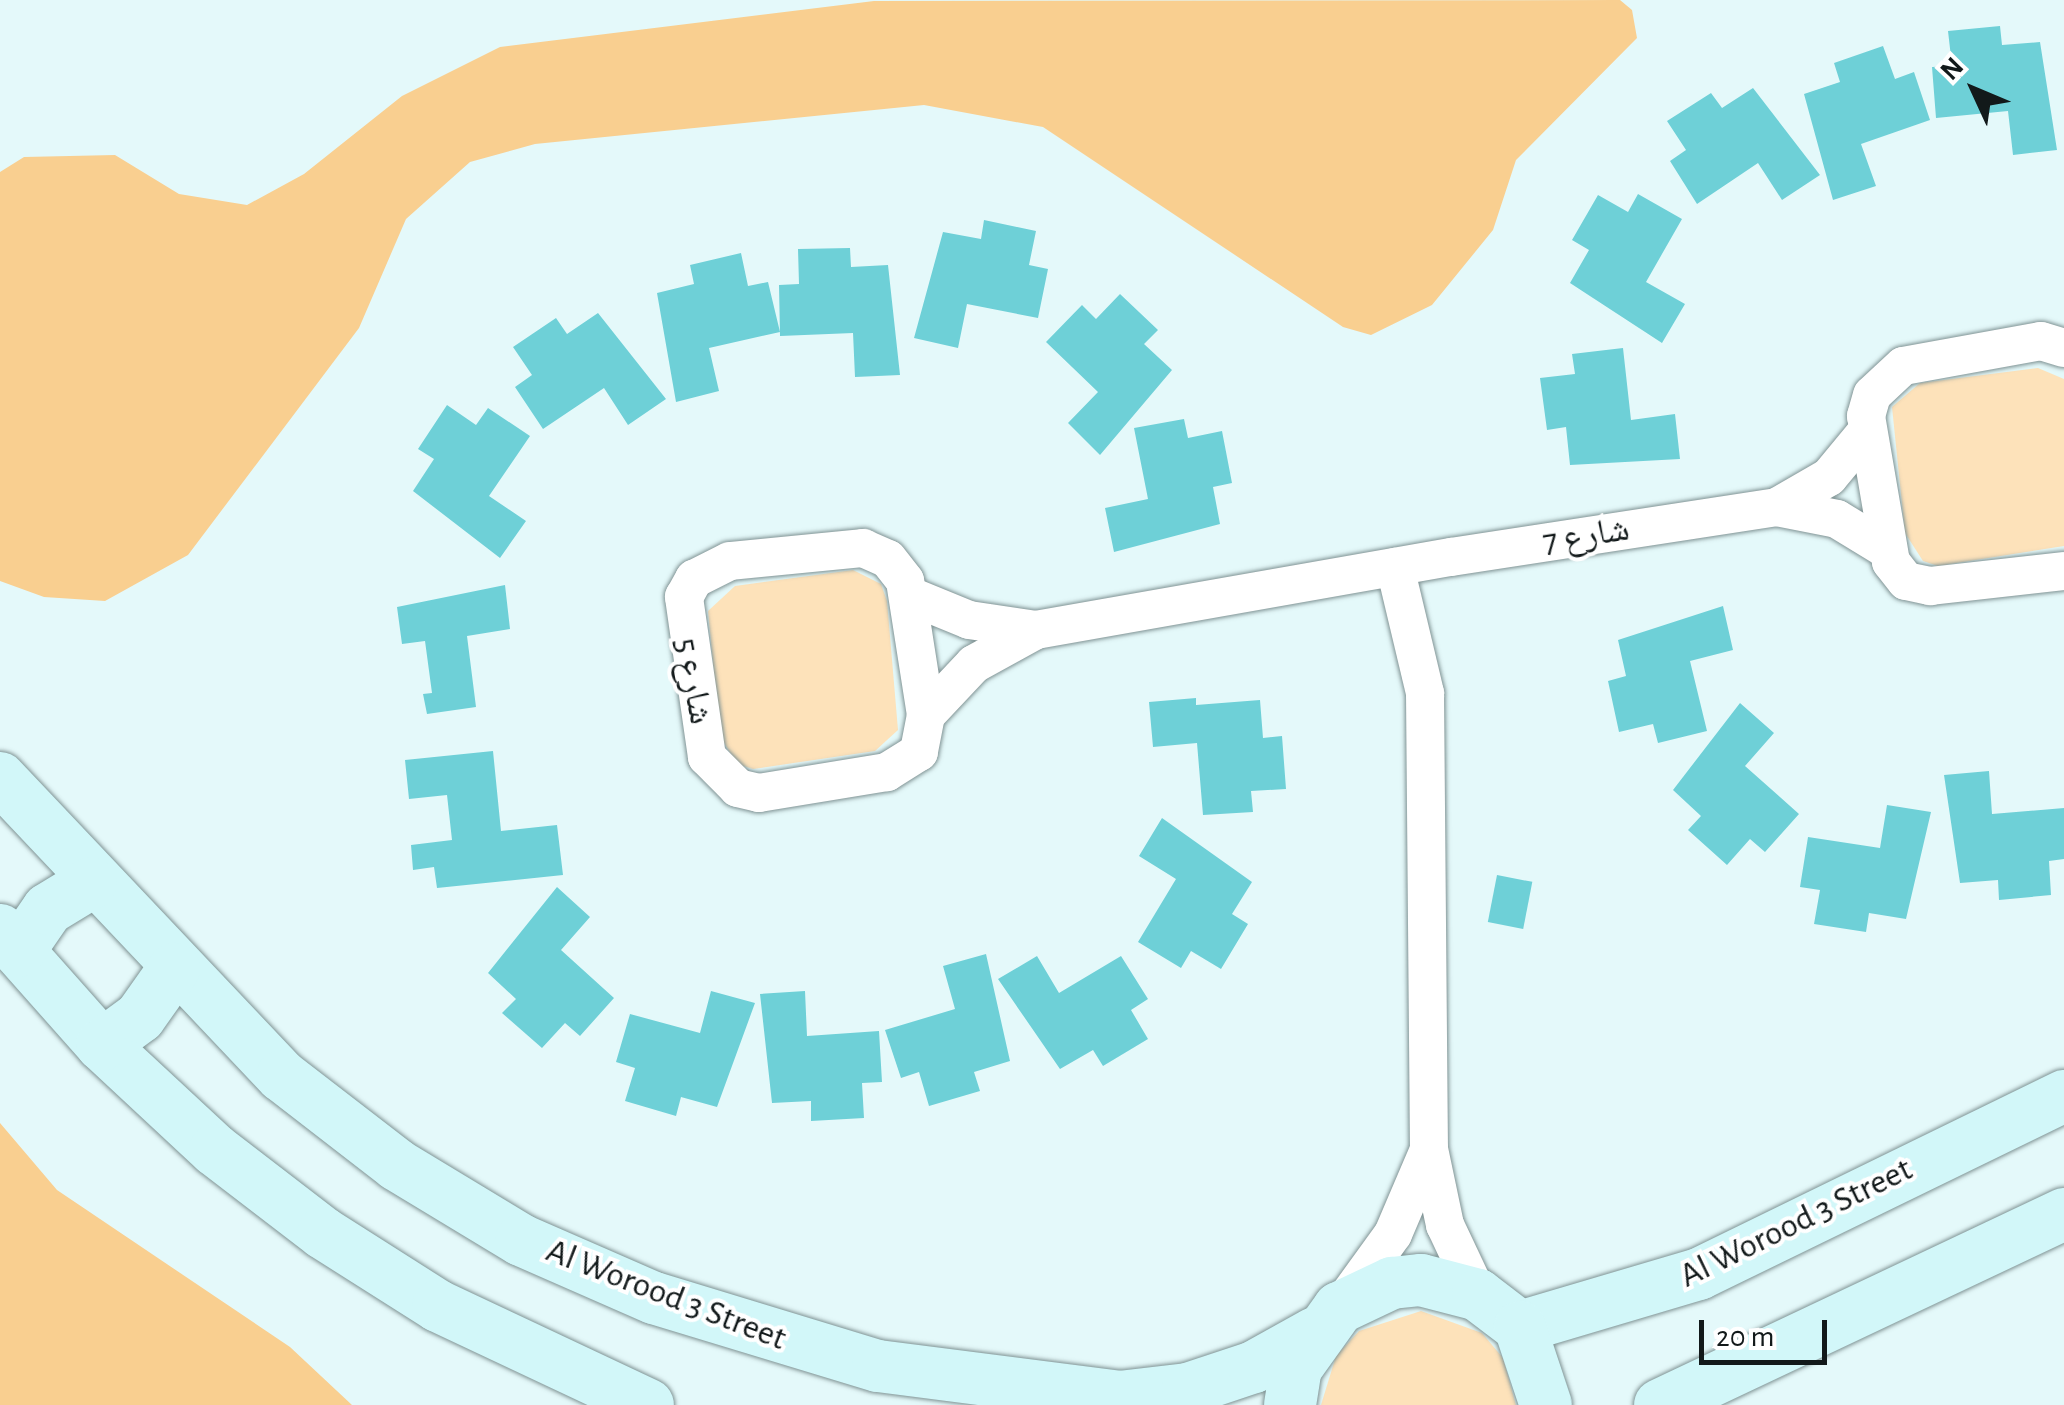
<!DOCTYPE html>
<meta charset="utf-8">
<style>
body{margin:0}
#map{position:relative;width:2064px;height:1405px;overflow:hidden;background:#e4f9fa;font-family:"Alegreya Sans","Noto Naskh Arabic",sans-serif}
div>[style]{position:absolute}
.green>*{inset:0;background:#fde2ba}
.water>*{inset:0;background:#f9cf90}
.building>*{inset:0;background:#6ed0d7;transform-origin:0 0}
.roads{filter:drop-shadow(0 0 2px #809394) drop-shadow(0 0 2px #809394)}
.street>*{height:38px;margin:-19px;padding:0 19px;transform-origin:19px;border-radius:19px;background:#fff}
.secondary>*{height:52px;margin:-26px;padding:0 26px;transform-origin:26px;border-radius:26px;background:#d2f7f9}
span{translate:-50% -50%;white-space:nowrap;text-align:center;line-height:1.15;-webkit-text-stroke:8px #fff;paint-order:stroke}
.street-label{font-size:35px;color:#12191a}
.north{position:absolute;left:1924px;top:40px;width:100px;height:100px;-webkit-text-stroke:8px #fff;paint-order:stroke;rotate:314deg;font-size:28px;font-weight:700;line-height:40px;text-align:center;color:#12191a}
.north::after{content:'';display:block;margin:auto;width:35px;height:45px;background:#12191a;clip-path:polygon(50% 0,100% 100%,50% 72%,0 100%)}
.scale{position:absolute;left:1699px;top:1320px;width:128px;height:45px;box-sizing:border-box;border:5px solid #12191a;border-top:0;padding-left:12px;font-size:30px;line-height:35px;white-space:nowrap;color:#12191a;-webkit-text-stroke:8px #fff;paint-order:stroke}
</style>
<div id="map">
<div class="green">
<i style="clip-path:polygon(2038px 368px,2064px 379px,2064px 546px,1938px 566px,1923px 561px,1905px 533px,1892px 407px,1920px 383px)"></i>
<i style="clip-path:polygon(853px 570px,881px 584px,887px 601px,898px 730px,875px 751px,753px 769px,737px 764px,720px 736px,708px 611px,735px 586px)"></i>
<i style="clip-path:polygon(1421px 1311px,1482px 1333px,1503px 1358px,1516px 1405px,1321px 1405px,1336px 1356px,1359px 1331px)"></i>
</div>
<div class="water">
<i style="clip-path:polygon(1620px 0,1632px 10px,1637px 38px,1516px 160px,1493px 230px,1432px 305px,1371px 335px,1343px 327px,1043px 127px,924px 105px,535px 144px,470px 162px,406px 219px,359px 328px,188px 555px,105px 601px,44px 597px,0 581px,0 172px,24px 157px,115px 155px,179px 194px,247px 205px,304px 174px,402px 96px,500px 47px,874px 1px)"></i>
<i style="clip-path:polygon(0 1123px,57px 1190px,290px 1347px,352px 1405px,0 1405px)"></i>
</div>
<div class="building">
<i style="clip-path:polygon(2000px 26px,2002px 45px,2040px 42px,2057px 150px,2013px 155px,2008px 111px,1936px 118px,1932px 67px,1952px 66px,1948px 31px)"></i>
<i style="clip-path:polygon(1883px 46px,1895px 79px,1914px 72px,1930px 120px,1861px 144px,1876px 186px,1833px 200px,1804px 94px,1840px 82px,1834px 63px)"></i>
<i style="clip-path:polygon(1753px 88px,1820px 175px,1782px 200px,1758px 163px,1697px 204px,1670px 161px,1686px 150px,1667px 121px,1711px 93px,1722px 108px)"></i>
<i style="clip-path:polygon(1638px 194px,1682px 219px,1646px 282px,1685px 304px,1662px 343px,1570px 283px,1589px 250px,1572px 240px,1598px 195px,1628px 212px)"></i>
<i style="clip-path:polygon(984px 220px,1036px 231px,1029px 265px,1048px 269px,1038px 318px,967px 304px,958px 348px,914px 338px,943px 232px,981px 239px)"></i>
<i style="clip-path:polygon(850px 248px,851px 267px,888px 265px,900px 375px,855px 377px,853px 333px,780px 336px,779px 285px,799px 284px,798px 249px)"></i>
<i style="clip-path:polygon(741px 253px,748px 286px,768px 282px,780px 332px,709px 348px,719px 391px,676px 402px,657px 293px,694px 284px,690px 265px)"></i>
<i style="clip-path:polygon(1120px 294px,1158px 330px,1144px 344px,1172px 370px,1100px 455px,1068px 423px,1098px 392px,1046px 342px,1082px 305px,1096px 319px)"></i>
<i style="clip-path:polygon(598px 313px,666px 399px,628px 425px,604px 388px,543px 429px,515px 387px,532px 375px,513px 347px,556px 318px,567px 334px)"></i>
<i style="clip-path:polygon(1623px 348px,1631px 420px,1675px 414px,1680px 459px,1570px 465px,1566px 427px,1547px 430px,1540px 378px,1575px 374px,1572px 354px)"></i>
<i style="clip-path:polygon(447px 405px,476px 425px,488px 408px,530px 436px,489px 496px,526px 521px,500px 558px,413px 491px,434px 459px,418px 449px)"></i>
<i style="clip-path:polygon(1184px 419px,1188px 438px,1222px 431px,1232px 483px,1213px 487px,1220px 524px,1114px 552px,1105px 508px,1148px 499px,1134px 428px)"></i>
<i style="clip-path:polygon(505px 585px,510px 629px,467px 636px,476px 707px,427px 714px,423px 694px,432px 693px,425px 641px,402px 644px,397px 607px)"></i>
<i style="clip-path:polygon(1723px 606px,1733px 650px,1690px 661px,1707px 731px,1658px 743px,1653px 724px,1619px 732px,1608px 681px,1626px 676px,1618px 640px)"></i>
<i style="clip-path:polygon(1196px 698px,1196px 705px,1260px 700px,1263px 738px,1282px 736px,1286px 789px,1251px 791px,1253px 812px,1203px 815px,1197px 743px,1153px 747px,1149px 702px)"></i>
<i style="clip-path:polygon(1740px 703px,1774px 733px,1745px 766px,1799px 814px,1765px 852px,1750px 839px,1727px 865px,1688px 830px,1701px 816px,1673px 790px)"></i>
<i style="clip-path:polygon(493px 751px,501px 831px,557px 825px,563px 875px,437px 888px,434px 867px,413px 870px,411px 845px,452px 840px,447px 795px,409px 799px,405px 760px)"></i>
<i style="clip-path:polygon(1989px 771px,1992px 814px,2064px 808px,2064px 859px,2049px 861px,2051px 895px,1999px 900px,1998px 880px,1960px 883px,1944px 775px)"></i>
<i style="clip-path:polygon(1887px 805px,1931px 812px,1906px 919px,1869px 913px,1866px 932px,1814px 924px,1820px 890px,1800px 887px,1808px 837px,1880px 848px)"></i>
<i style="clip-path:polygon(1162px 818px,1252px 882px,1232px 914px,1248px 924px,1221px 969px,1191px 951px,1181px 968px,1138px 942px,1176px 879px,1139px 856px)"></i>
<i style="left:1497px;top:875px;width:36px;height:48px;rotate:11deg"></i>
<i style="clip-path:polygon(557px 887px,590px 917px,561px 950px,614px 998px,580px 1036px,565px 1023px,542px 1048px,502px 1013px,516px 999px,488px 973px)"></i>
<i style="clip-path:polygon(986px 954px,1010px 1061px,974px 1072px,980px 1091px,929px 1106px,919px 1072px,901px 1078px,885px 1030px,955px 1009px,943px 966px)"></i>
<i style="clip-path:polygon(1037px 956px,1059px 993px,1121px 956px,1148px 999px,1131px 1010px,1148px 1039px,1103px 1066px,1093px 1050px,1060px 1069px,998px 979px)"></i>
<i style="clip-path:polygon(711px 991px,755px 1003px,717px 1107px,681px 1097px,676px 1116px,625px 1101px,635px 1068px,616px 1062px,630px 1014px,700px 1033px)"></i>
<i style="clip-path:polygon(805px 991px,807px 1036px,879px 1031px,882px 1082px,862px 1083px,864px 1118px,811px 1121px,811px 1101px,772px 1103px,760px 994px)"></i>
</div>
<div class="roads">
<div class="street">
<i style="left:2064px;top:348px;width:24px;rotate:-163deg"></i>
<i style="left:2041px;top:341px;width:140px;rotate:169.7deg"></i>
<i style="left:1903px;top:366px;width:42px;rotate:136.9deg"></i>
<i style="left:1872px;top:395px;width:22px;rotate:106deg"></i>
<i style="left:1866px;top:416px;width:148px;rotate:80.3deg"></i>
<i style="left:1891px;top:562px;width:24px;rotate:52deg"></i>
<i style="left:1906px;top:581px;width:25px;rotate:12deg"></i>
<i style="left:1930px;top:586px;width:135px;rotate:-6.4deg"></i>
<i style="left:1777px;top:507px;width:60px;rotate:-30deg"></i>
<i style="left:1829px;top:477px;width:60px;rotate:-50.4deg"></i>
<i style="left:863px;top:548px;width:27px;rotate:24deg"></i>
<i style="left:888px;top:559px;width:28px;rotate:52deg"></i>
<i style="left:905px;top:581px;width:136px;rotate:81.1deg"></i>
<i style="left:926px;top:715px;width:38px;rotate:101deg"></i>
<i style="left:919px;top:752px;width:38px;rotate:148deg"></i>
<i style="left:887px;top:772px;width:130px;rotate:170.7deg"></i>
<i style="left:759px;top:793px;width:22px;rotate:-167deg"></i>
<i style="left:738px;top:788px;width:44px;rotate:-135deg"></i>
<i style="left:707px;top:757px;width:162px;rotate:-98.2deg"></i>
<i style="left:684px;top:597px;width:21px;rotate:-61deg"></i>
<i style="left:694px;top:579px;width:40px;rotate:-26.6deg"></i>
<i style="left:730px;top:561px;width:134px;rotate:-5.6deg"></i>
<i style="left:1395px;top:567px;width:130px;rotate:76.6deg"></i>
<i style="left:1425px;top:693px;width:456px;rotate:89.5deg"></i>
<i style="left:1429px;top:1149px;width:78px;rotate:78.1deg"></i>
<i style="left:1445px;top:1225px;width:77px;rotate:64.8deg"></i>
<i style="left:908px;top:595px;width:66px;rotate:22.3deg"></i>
<i style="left:969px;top:620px;width:68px;rotate:8.5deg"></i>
<i style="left:926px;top:715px;width:70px;rotate:-46.7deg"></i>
<i style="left:974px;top:664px;width:71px;rotate:-28.7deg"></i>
<i style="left:1036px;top:630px;width:421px;rotate:-10deg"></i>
<i style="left:1451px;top:557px;width:330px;rotate:-8.7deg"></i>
<i style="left:1777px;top:507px;width:61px;rotate:11.3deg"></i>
<i style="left:1837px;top:519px;width:60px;rotate:31.3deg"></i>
<i style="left:1346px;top:1299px;width:80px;rotate:-54.1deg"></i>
<i style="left:1393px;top:1234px;width:89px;rotate:-66.9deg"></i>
</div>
<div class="secondary">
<i style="left:0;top:778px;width:410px;rotate:46.6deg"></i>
<i style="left:282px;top:1076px;width:145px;rotate:37.7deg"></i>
<i style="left:397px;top:1165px;width:145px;rotate:31.2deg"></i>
<i style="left:521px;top:1240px;width:145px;rotate:23.6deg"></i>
<i style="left:654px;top:1298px;width:234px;rotate:16.9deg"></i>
<i style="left:878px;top:1366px;width:243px;rotate:7.3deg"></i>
<i style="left:1119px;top:1397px;width:69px;rotate:-6.6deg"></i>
<i style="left:1188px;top:1389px;width:70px;rotate:-18.4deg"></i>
<i style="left:1254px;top:1367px;width:70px;rotate:-29.1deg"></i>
<i style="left:0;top:930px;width:154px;rotate:48.4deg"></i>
<i style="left:102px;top:1045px;width:154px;rotate:42.9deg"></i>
<i style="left:215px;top:1150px;width:136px;rotate:37.5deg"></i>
<i style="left:323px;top:1233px;width:136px;rotate:32.4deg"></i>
<i style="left:438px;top:1306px;width:232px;rotate:25.2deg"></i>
<i style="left:19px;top:951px;width:51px;rotate:-55.4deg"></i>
<i style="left:48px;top:909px;width:50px;rotate:-31.2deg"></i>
<i style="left:102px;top:1045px;width:47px;rotate:-36.4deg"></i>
<i style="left:140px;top:1017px;width:59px;rotate:-54.7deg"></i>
<i style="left:1520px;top:1327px;width:187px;rotate:-16.5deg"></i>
<i style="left:1699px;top:1274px;width:406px;rotate:-26deg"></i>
<i style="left:1290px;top:1405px;width:37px;rotate:-81deg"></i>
<i style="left:1296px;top:1368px;width:74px;rotate:-54.4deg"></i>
<i style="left:1339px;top:1308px;width:59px;rotate:-25.3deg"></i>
<i style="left:1392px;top:1283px;width:29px;rotate:-6deg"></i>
<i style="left:1421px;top:1280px;width:59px;rotate:14.7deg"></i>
<i style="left:1478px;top:1295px;width:53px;rotate:37.3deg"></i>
<i style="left:1520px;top:1327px;width:82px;rotate:71.6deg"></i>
<i style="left:1660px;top:1405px;width:447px;rotate:-25.3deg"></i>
</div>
</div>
<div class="street-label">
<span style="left:1586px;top:536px;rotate:-9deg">شارع 7</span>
<span style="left:693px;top:681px;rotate:79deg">شارع 5</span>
<span style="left:1796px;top:1223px;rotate:-26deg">Al Worood 3 Street</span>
<span style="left:666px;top:1295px;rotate:21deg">Al Worood 3 Street</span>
</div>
<div class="north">N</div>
<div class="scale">20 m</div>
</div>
